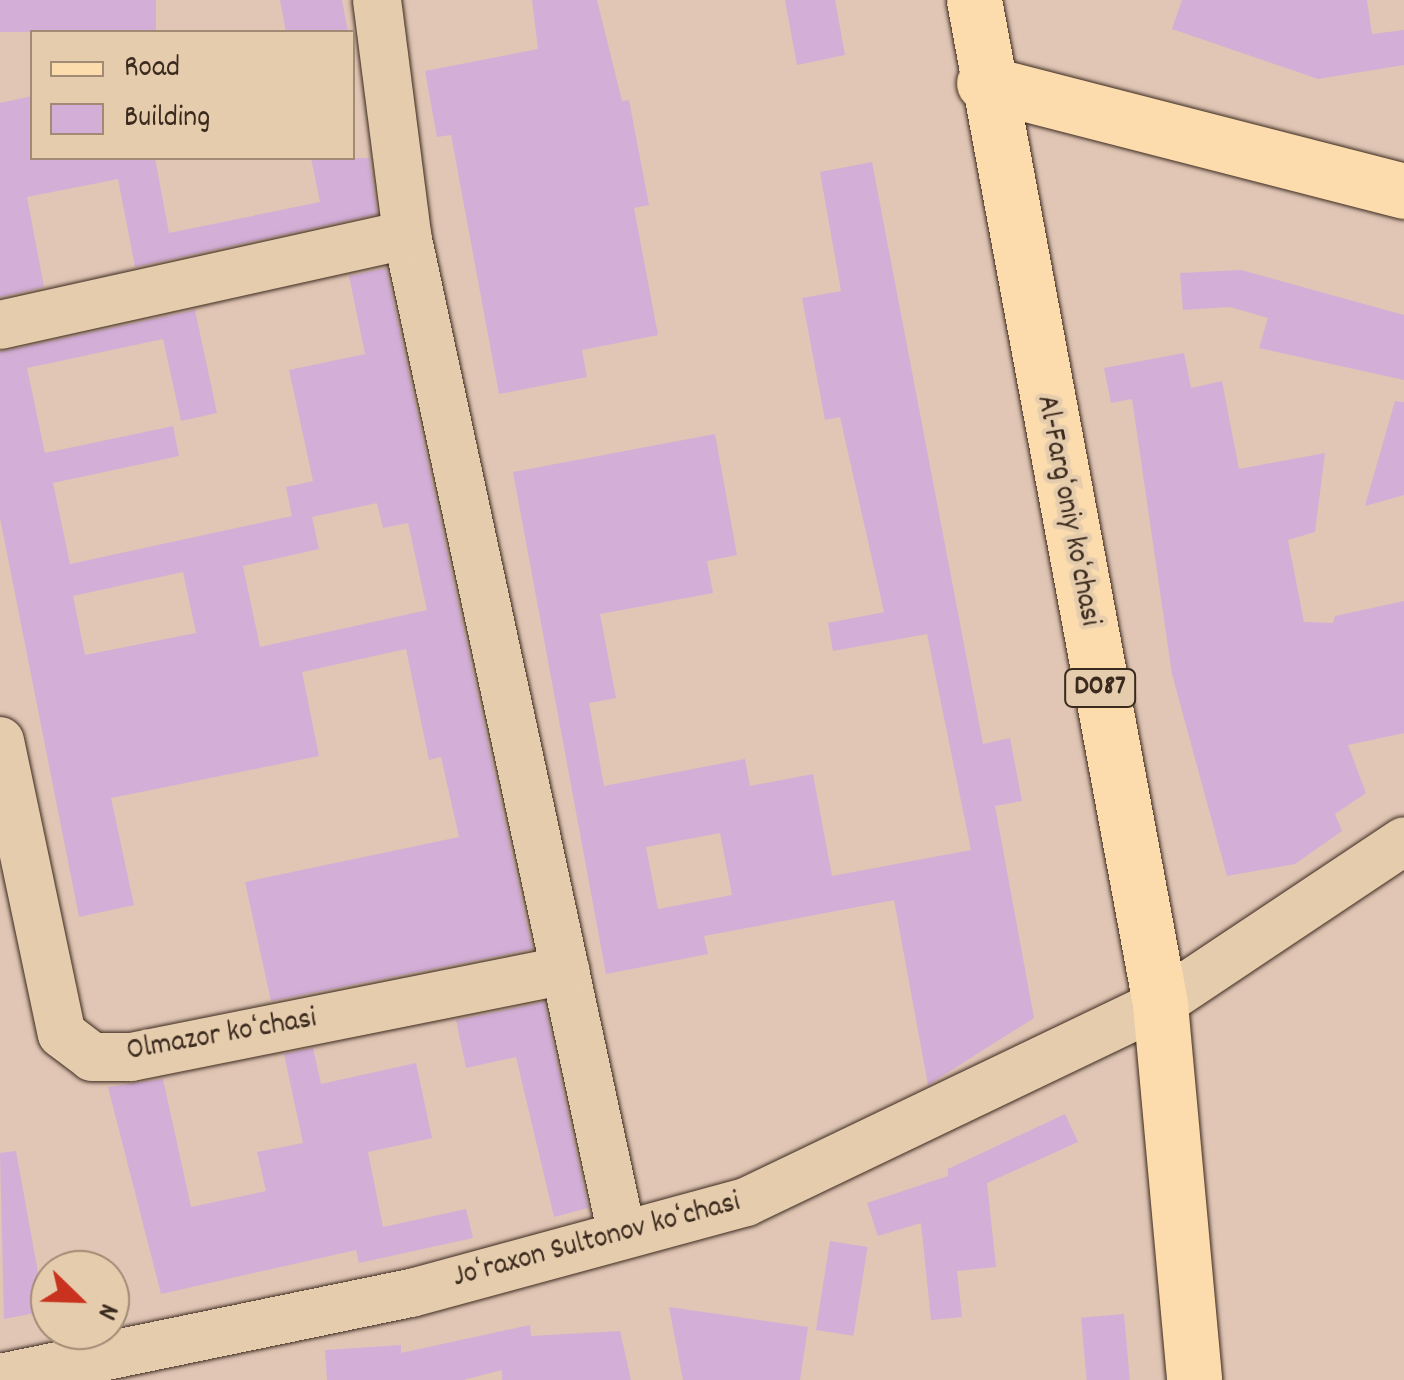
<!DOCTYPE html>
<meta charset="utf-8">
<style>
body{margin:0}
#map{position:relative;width:1404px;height:1380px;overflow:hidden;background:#e1c6b5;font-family:Dekko,sans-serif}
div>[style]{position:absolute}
.building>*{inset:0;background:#d3aed6;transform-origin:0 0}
.roads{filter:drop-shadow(0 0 2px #3b2a1e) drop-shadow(0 0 2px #3b2a1e)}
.minor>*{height:48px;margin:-24px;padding:0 24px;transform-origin:24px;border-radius:24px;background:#e5ccad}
.major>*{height:55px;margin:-27.5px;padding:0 27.5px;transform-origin:27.5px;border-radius:27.5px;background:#fcdcac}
span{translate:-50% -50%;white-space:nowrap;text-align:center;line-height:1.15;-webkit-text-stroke:9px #e5ccad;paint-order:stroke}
.shield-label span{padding:2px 8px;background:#e5ccad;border:2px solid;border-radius:8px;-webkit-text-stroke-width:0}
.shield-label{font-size:28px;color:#3b2a1e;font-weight:700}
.street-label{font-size:30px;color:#3b2a1e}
.legend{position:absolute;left:30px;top:30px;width:325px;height:130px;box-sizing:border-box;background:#e5ccad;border:2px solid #a18b74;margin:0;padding:12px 18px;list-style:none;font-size:30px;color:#3b2a1e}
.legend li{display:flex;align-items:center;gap:20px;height:50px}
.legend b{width:50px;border:2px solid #a18b74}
.north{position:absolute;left:30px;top:1250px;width:100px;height:100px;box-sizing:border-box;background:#e5ccad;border:2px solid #a18b74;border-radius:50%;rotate:113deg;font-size:28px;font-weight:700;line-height:40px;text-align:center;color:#3b2a1e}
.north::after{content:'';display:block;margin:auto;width:35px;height:45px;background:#c8321e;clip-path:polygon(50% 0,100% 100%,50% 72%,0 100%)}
</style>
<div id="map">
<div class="building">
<i style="left:0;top:0;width:156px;height:32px"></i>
<i style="clip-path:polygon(280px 0,342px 0,348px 32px,286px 32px)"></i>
<i style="clip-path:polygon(532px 0,597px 0,622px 101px,629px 100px,649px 205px,634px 208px,658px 335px,582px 350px,587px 377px,499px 394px,451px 135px,437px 137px,425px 71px,538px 49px)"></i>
<i style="clip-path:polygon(785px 0,835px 0,845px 55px,797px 65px)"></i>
<i style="clip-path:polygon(1182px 0,1367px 0,1372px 34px,1404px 30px,1404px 65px,1318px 79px,1172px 29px)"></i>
<i style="clip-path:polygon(32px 96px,32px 158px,155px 158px,169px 233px,320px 202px,311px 158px,369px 158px,377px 214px,135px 267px,118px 179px,27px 197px,44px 287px,0 297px,0 103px)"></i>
<i style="clip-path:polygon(evenodd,872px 162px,983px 744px,1010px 738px,1022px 801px,995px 806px,1034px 1018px,928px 1085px,894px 900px,704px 936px,708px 954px,606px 974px,513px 472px,715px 434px,737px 555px,707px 561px,713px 593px,600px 614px,616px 698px,589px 703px,604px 786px,745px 759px,750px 786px,813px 774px,832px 876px,971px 850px,927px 634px,833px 651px,828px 623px,884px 612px,840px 417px,825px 420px,802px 298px,841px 291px,820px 172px,872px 162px,720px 833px,732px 895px,658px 909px,646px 847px,720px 833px)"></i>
<i style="clip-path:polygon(evenodd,386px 268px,532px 949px,271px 1001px,245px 882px,459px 837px,441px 757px,429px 760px,406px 649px,302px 672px,319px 756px,111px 798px,134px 905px,79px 917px,0 518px,0 352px,195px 310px,217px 413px,181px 421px,163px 339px,27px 368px,45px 453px,173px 426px,179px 456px,53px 483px,70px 564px,292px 516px,286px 487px,313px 481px,289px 370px,365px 354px,349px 276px,386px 268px,377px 503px,383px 528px,408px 523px,427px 610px,260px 647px,243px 566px,319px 549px,312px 517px,377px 503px,386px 268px,183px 572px,196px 633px,85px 655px,73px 596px,183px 572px)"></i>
<i style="clip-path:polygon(1241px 270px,1404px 315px,1404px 380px,1259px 348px,1268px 318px,1230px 307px,1183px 310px,1180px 273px)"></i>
<i style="clip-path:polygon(1184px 353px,1191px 388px,1222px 381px,1239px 469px,1325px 453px,1315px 532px,1288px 540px,1304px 622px,1333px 623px,1335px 616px,1404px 601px,1404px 733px,1348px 745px,1366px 793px,1335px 814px,1342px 831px,1295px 864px,1227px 876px,1172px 674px,1132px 399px,1111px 403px,1104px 368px)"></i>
<i style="clip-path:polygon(1395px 401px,1404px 402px,1404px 495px,1365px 506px)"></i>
<i style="clip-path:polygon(544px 1002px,588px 1208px,554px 1217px,516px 1057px,466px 1068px,456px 1020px)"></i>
<i style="clip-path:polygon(313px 1048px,321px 1084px,416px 1063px,432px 1138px,368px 1152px,383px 1227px,466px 1209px,473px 1238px,359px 1263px,356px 1250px,161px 1294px,108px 1087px,163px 1079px,191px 1207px,266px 1191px,257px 1152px,303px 1143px,284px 1054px)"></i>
<i style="clip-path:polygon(1065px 1114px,1078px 1142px,987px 1183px,996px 1267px,957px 1271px,962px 1317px,931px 1320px,921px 1223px,878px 1236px,867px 1203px,948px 1176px,948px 1169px)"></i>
<i style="clip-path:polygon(16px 1151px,45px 1311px,4px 1319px,0 1153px)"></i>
<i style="left:830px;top:1241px;width:38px;height:90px;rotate:9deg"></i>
<i style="clip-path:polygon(669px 1307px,808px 1327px,800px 1380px,683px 1380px)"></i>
<i style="left:1124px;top:1314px;width:66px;height:43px;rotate:85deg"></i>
<i style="clip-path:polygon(530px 1325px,531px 1336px,620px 1331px,631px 1380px,502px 1380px,502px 1370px,463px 1380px,327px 1380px,325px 1350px,401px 1345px,401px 1353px)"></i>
</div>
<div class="roads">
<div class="minor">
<i style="left:377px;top:0;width:237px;rotate:82.7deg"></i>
<i style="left:407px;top:235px;width:1023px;rotate:77.87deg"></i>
<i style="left:0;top:325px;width:417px;rotate:-12.5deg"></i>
<i style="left:0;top:741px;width:299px;rotate:78.1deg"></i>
<i style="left:62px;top:1034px;width:38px;rotate:37deg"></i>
<i style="left:92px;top:1057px;width:39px"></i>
<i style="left:131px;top:1057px;width:443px;rotate:-11.3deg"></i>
<i style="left:0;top:1378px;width:420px;rotate:-11.7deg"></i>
<i style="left:411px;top:1293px;width:347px;rotate:-15.2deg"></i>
<i style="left:746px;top:1202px;width:459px;rotate:-25.6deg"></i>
<i style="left:1160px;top:1004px;width:293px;rotate:-33.7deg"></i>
</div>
<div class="major">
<i style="left:974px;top:0;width:1021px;rotate:79.5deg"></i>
<i style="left:1160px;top:1004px;width:378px;rotate:84.8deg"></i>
<i style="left:984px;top:83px;width:434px;rotate:14.4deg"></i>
</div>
</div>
<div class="shield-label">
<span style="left:1100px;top:688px">D087</span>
</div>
<div class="street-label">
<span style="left:1066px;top:511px;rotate:79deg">Al-Fargʻoniy koʻchasi</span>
<span style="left:222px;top:1037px;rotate:-10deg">Olmazor koʻchasi</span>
<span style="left:597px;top:1242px;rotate:-15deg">Joʻraxon Sultonov koʻchasi</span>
</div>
<ul class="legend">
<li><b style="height:12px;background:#fcdcac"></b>Road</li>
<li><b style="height:28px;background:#d3aed6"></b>Building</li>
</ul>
<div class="north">N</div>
</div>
